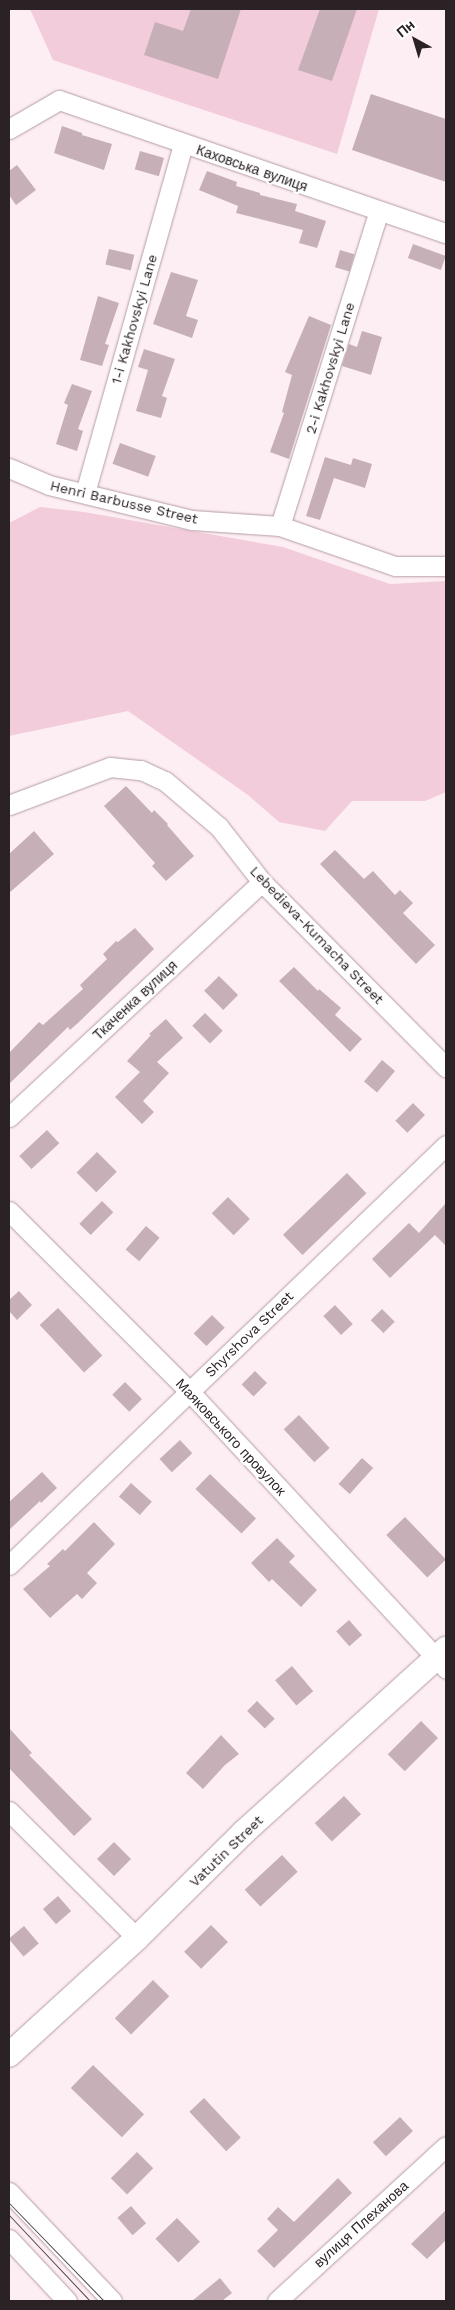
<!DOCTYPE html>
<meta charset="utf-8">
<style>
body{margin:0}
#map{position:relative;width:455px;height:2310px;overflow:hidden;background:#fdeef3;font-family:"Work Sans",sans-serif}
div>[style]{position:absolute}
.green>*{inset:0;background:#f3ccdb}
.building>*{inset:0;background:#c7afb8;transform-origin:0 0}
.roads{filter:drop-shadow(0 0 1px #b49ca5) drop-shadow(0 0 1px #b49ca5)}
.minor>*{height:19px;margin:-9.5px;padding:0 9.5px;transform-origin:9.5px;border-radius:9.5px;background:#fff}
.tertiary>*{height:24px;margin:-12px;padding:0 12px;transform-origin:12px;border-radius:12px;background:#fff}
.tram>*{height:1px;margin:-0.5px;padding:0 0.5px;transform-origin:0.5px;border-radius:0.5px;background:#52484b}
span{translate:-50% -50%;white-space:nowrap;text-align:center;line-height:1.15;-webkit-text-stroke:4.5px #fff;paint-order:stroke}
.street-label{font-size:14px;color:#2b2225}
.frame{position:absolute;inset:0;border:10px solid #2b2225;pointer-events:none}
.north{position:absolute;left:390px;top:15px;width:50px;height:50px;-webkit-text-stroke:4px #fff;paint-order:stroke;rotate:321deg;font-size:14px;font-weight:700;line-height:20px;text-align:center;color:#2b2225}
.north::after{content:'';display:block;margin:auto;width:18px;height:22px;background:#2b2225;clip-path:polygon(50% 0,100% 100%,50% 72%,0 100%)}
</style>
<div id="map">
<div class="green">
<i style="clip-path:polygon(30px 9px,379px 9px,337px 154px,53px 60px)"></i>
<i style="clip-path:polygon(40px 507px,84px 512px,283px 547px,390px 584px,446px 581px,446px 792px,425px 801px,352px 801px,325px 831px,279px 822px,248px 795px,128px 711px,9px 736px,9px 523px)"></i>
</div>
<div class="building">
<i style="clip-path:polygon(191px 9px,241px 9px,218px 79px,144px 55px,155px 22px,183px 31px)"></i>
<i style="clip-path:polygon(320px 9px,357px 9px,332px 81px,298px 70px)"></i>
<i style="clip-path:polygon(371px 94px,446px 119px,446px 182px,352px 150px)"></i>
<i style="clip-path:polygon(62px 126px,82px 133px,82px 135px,112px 144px,104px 170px,54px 153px)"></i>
<i style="left:140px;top:151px;width:25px;height:19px;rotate:16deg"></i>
<i style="clip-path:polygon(17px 165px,36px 190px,16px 205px,9px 195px,9px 171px)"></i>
<i style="clip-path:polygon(207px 171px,237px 182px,236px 186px,260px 193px,260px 195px,297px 204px,295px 211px,326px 221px,317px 248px,299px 243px,303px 230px,236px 213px,238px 206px,199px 190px)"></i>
<i style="left:413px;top:244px;width:35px;height:15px;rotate:20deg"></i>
<i style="left:109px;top:249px;width:26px;height:16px;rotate:13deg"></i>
<i style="left:340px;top:250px;width:15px;height:18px;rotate:16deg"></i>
<i style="clip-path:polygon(171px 272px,198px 280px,186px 316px,198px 320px,192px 338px,153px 324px)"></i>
<i style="clip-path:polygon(98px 296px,119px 303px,105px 344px,109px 345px,102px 366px,80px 360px)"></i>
<i style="clip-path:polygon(309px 316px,331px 325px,289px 459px,270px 452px,284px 413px,282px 412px,292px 375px,285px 372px)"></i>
<i style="clip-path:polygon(362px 331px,382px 337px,371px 375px,342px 366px,349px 344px,357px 347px)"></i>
<i style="clip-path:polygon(144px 349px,175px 359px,162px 396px,167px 398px,161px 418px,136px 411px,148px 370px,138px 367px)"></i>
<i style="clip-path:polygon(72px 384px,92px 391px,78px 429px,83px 431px,77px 451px,56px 444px,68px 405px,64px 403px)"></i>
<i style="left:120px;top:443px;width:38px;height:22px;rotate:20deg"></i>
<i style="clip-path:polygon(325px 457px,351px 465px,353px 458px,372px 464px,365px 488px,334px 478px,320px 520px,306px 516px)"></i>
<i style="clip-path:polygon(126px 786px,152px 813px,154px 810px,168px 824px,167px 825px,194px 856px,166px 881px,152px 866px,155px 863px,104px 806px)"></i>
<i style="clip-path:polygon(34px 831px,54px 854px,9px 893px,9px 854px)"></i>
<i style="clip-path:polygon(335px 850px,364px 879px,373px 871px,395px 895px,400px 890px,413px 903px,403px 913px,435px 945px,416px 964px,320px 864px)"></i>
<i style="clip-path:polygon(135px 928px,154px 949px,79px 1022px,70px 1030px,68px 1027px,9px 1084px,9px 1053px,39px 1022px,43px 1025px,83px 989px,80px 985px,107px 959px,103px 954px,116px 941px,118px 942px)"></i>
<i style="clip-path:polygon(294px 967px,318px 991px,319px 989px,341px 1008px,335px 1015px,362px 1039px,350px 1052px,279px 981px)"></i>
<i style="left:219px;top:976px;width:27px;height:21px;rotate:45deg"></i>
<i style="left:205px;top:1013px;width:25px;height:18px;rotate:45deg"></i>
<i style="clip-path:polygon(166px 1019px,183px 1038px,157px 1062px,169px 1073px,143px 1101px,154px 1112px,142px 1124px,115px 1097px,140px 1072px,127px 1061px,151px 1035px,149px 1034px)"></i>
<i style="left:382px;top:1060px;width:17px;height:28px;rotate:40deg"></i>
<i style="left:413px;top:1103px;width:17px;height:25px;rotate:45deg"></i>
<i style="left:47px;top:1130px;width:18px;height:38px;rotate:47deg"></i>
<i style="left:97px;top:1152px;width:28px;height:29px;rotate:45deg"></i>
<i style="left:347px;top:1173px;width:28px;height:89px;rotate:46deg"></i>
<i style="left:228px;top:1197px;width:31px;height:23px;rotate:45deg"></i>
<i style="left:102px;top:1201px;width:16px;height:32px;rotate:45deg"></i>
<i style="clip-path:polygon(446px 1203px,446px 1246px,435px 1235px,390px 1278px,372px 1259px,409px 1223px,419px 1233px)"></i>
<i style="left:146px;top:1226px;width:18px;height:31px;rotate:41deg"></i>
<i style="clip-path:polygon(19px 1291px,32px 1305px,17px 1320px,9px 1311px,9px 1300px)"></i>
<i style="left:335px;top:1305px;width:26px;height:16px;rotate:47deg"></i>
<i style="left:58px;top:1308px;width:65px;height:25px;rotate:47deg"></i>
<i style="left:382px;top:1309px;width:18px;height:16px;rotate:45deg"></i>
<i style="left:212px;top:1315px;width:18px;height:26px;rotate:45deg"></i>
<i style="left:255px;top:1371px;width:17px;height:19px;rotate:45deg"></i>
<i style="left:125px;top:1382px;width:24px;height:18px;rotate:45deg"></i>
<i style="left:299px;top:1415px;width:45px;height:21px;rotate:47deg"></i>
<i style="left:180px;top:1440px;width:18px;height:28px;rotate:47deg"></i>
<i style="left:362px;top:1458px;width:15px;height:35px;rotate:42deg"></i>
<i style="clip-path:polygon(42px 1472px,57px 1488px,41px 1503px,40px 1501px,9px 1530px,9px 1502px)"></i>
<i style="left:210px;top:1474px;width:64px;height:21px;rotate:44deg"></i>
<i style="left:131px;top:1483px;width:28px;height:18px;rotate:42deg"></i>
<i style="left:405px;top:1517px;width:59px;height:26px;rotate:46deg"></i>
<i style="clip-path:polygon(94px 1522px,115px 1544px,87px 1573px,97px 1583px,82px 1599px,77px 1594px,50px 1618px,23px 1589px,50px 1566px,47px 1564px,63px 1549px,65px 1551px)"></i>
<i style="clip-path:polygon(277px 1538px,295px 1556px,289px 1562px,317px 1590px,301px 1607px,272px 1579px,269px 1582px,251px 1563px)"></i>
<i style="left:349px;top:1620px;width:20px;height:17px;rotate:49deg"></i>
<i style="left:292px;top:1666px;width:33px;height:22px;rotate:50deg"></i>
<i style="left:257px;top:1701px;width:25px;height:14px;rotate:45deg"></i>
<i style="left:421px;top:1721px;width:24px;height:47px;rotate:45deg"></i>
<i style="clip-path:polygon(9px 1728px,32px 1753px,29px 1755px,92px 1819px,74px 1836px,9px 1768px)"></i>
<i style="clip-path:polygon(221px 1735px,239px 1754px,225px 1765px,203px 1789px,186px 1773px)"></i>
<i style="left:344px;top:1796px;width:25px;height:40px;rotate:47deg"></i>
<i style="left:114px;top:1842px;width:24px;height:24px;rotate:45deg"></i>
<i style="left:282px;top:1855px;width:23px;height:51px;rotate:47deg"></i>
<i style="left:58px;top:1896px;width:20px;height:20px;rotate:49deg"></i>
<i style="left:211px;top:1925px;width:24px;height:38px;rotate:45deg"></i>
<i style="left:24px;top:1926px;width:23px;height:20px;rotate:50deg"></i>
<i style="left:153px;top:1980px;width:23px;height:54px;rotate:45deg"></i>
<i style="left:93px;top:2065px;width:71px;height:32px;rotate:44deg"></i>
<i style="left:204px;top:2098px;width:54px;height:20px;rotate:47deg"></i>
<i style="left:400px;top:2117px;width:19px;height:37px;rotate:47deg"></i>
<i style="left:137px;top:2152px;width:23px;height:37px;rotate:45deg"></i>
<i style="clip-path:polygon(338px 2178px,352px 2193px,274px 2268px,257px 2251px,278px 2230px,267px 2219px,278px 2207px,294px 2222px)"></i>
<i style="left:131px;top:2206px;width:23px;height:18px;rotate:49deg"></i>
<i style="clip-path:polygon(446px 2210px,446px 2240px,427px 2259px,411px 2244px)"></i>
<i style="left:177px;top:2218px;width:33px;height:30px;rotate:46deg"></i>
<i style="clip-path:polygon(220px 2278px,232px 2293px,222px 2301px,192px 2301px)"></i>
</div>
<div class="roads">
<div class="minor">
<i style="left:9px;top:129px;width:58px;rotate:-30.1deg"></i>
<i style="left:59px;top:100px;width:409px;rotate:19deg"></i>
<i style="left:9px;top:468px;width:43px;rotate:23deg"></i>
<i style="left:49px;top:485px;width:147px;rotate:13.8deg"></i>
<i style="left:192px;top:520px;width:88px;rotate:3.9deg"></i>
<i style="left:280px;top:526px;width:122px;rotate:19.2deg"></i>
<i style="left:395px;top:566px;width:51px"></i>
<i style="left:85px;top:493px;width:362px;rotate:-74.3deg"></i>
<i style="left:280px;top:526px;width:330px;rotate:-72.6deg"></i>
<i style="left:9px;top:805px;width:108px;rotate:-20.6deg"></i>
<i style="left:110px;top:767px;width:31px;rotate:6deg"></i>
<i style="left:141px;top:770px;width:26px;rotate:25deg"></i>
<i style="left:165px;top:781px;width:71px;rotate:40.4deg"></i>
<i style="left:219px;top:827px;width:70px;rotate:52deg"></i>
<i style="left:262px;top:882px;width:261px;rotate:45.2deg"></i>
<i style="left:9px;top:1117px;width:345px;rotate:-42.9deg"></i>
<i style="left:9px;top:1211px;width:255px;rotate:45deg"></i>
<i style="left:189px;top:1391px;width:379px;rotate:47.2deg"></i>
<i style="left:9px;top:1565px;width:606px;rotate:-43.86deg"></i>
<i style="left:9px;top:1811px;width:180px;rotate:44.8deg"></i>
<i style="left:9px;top:2192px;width:150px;rotate:46.6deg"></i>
<i style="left:9px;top:2239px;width:85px;rotate:46.9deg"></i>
<i style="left:277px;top:2301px;width:229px;rotate:-42.5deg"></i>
</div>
<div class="tertiary">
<i style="left:9px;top:2055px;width:173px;rotate:-42.4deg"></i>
<i style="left:137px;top:1938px;width:151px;rotate:-44.7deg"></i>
<i style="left:244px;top:1832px;width:273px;rotate:-42.2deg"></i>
</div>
</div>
<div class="tram">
<i style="left:9px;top:2203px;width:136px;rotate:45.9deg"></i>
<i style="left:9px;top:2215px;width:118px;rotate:46.7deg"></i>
</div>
<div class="street-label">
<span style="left:252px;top:168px;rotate:19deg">Каховська вулиця</span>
<span style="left:134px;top:319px;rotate:-74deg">1-i Kakhovskyi Lane</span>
<span style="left:330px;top:368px;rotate:-73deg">2-i Kakhovskyi Lane</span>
<span style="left:124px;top:502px;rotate:13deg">Henri Barbusse Street</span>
<span style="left:317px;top:935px;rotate:46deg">Lebedieva-Kumacha Street</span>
<span style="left:135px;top:1000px;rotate:-43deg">Ткаченка вулиця</span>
<span style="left:249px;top:1334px;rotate:-44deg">Shyrshova Street</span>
<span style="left:231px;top:1437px;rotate:47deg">Маяковського провулок</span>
<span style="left:226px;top:1851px;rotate:-44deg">Vatutin Street</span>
<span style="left:361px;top:2224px;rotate:-42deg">вулиця Плеханова</span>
</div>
<div class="frame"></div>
<div class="north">Пн</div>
</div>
